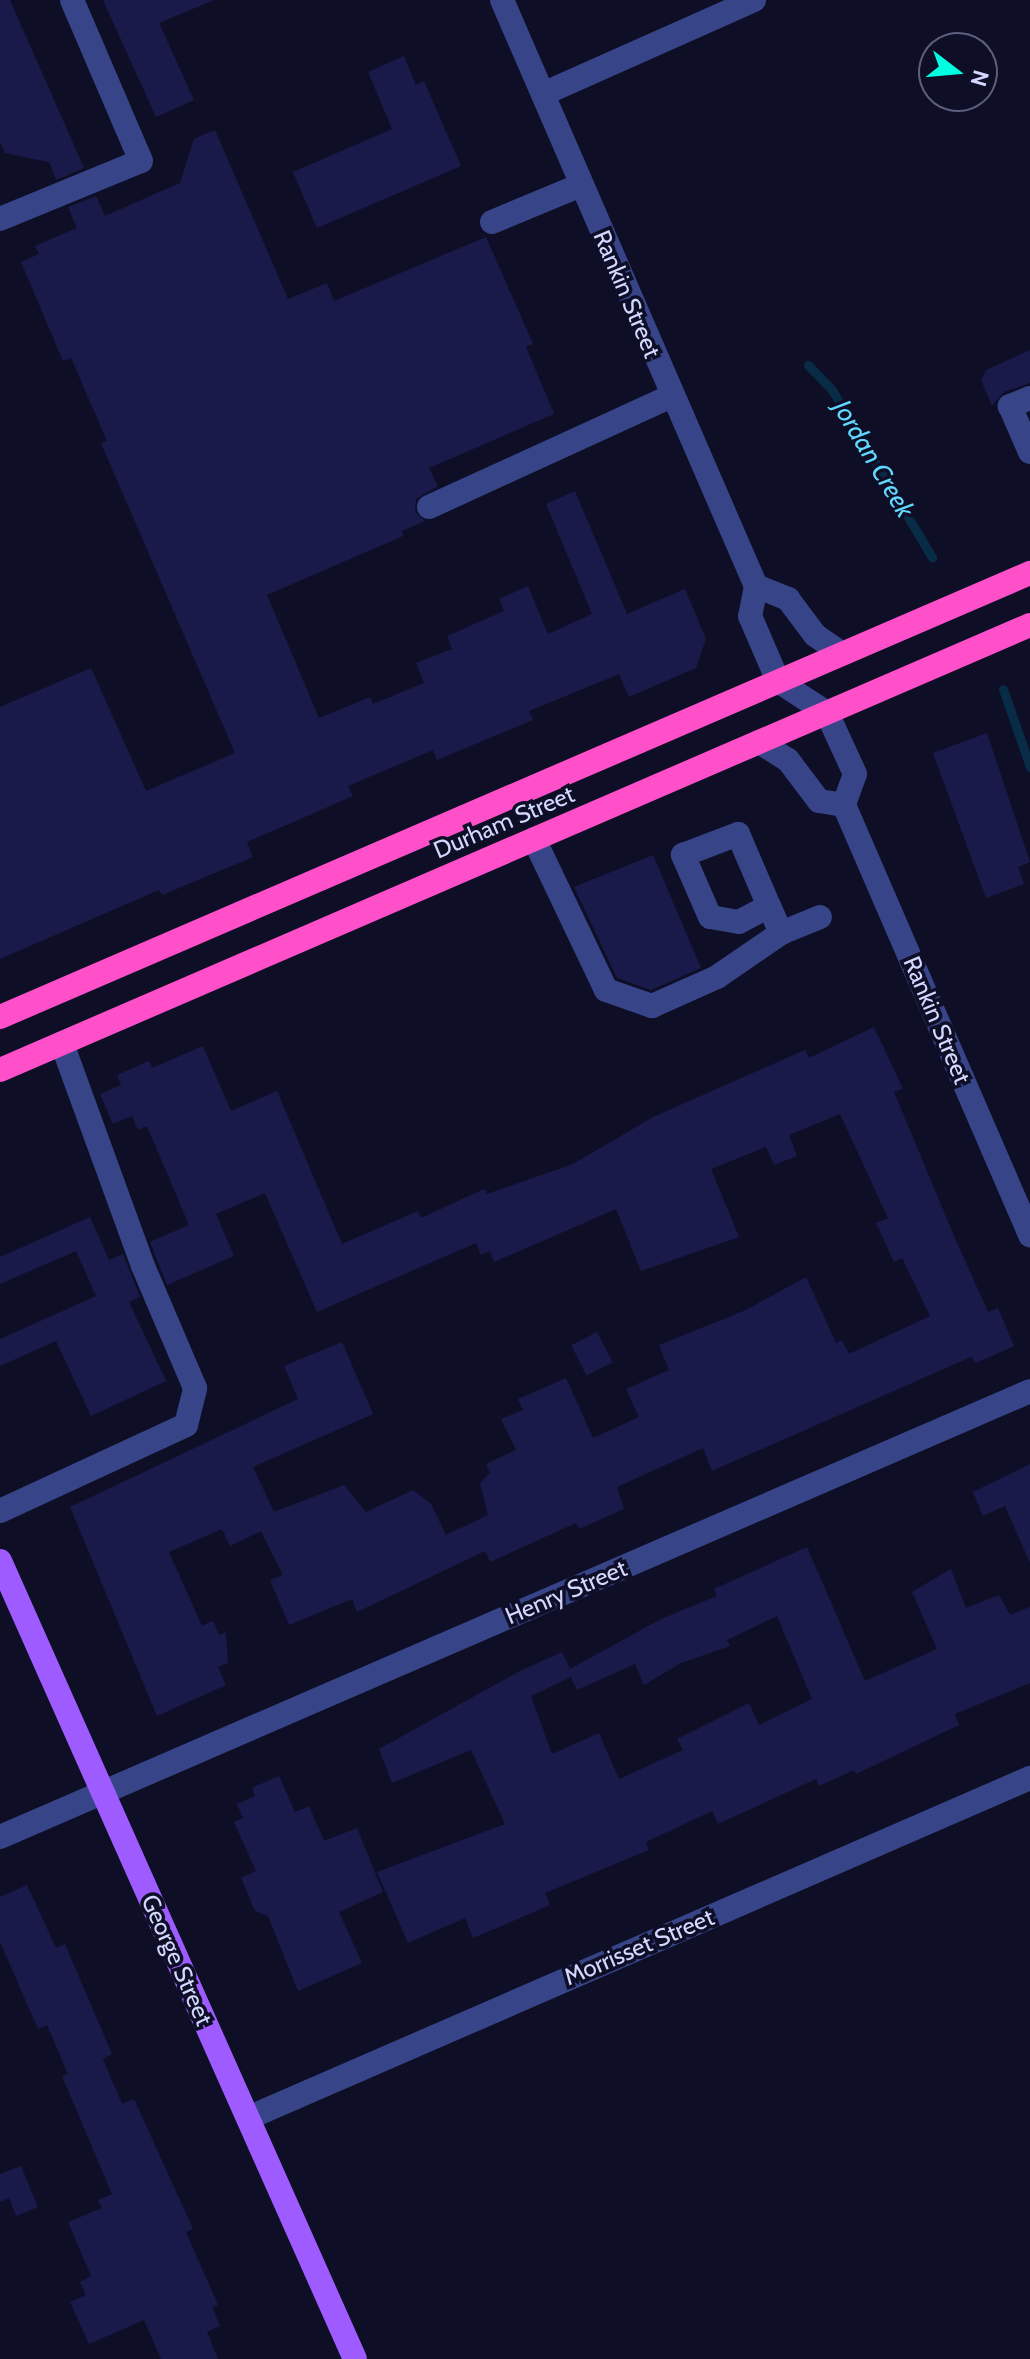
<!DOCTYPE html>
<style>
body{margin:0}
#map{position:relative;width:1030px;height:2359px;overflow:hidden;background:#0e0f27;font-family:Cabin,sans-serif}
div>[style]{position:absolute}
.stream>*{height:9px;margin:-4.5px;padding:0 4.5px;transform-origin:4.5px;border-radius:4.5px;background:#082c46}
.building>*{inset:0;background:#191a49;transform-origin:0 0}
.minor>*{height:24px;margin:-12px;padding:0 12px;transform-origin:12px;border-radius:12px;background:#374588}
.major>*{height:24px;margin:-12px;padding:0 12px;transform-origin:12px;border-radius:12px;background:#9e5bff}
.highway>*{height:24px;margin:-12px;padding:0 12px;transform-origin:12px;border-radius:12px;background:#ff4fc9}
span{translate:-50% -50%;white-space:nowrap;text-align:center;line-height:1.15;-webkit-text-stroke:7px #0e0f27;paint-order:stroke}
.street-label{font-size:24px;color:#d4d8ff}
.water-label{font-size:26px;color:#62d8ff;font-style:italic}
.north{position:absolute;left:918px;top:32px;width:80px;height:80px;box-sizing:border-box;background:#0e0f27;border:2px solid #5d5f7d;border-radius:50%;rotate:106deg;font-size:22px;font-weight:700;line-height:32px;text-align:center;color:#d4d8ff}
.north::after{content:'';display:block;margin:auto;width:28px;height:36px;background:#00ffe1;clip-path:polygon(50% 0,100% 100%,50% 72%,0 100%)}
</style>
<div id="map">
<div class="stream">
<i style="left:808px;top:365px;width:35px;rotate:46deg"></i>
<i style="left:832px;top:390px;width:195px;rotate:59.1deg"></i>
<i style="left:1003px;top:689px;width:83px;rotate:70.9deg"></i>
</div>
<div class="building">
<i style="clip-path:polygon(0 0,10px 0,84px 168px,56px 180px,49px 162px,5px 153px,0 142px)"></i>
<i style="clip-path:polygon(103px 0,214px 0,159px 23px,194px 100px,156px 117px)"></i>
<i style="clip-path:polygon(404px 56px,416px 85px,424px 81px,461px 166px,317px 228px,293px 172px,392px 129px,368px 72px)"></i>
<i style="clip-path:polygon(215px 130px,288px 299px,327px 283px,334px 301px,486px 237px,533px 344px,526px 347px,554px 414px,429px 468px,438px 486px,416px 499px,415px 512px,425px 521px,402px 531px,403px 536px,267px 595px,319px 718px,370px 697px,373px 704px,424px 683px,416px 663px,452px 649px,447px 636px,504px 611px,499px 599px,528px 586px,548px 634px,592px 614px,546px 504px,575px 491px,627px 614px,685px 589px,706px 639px,696px 668px,629px 697px,619px 674px,529px 711px,533px 720px,437px 760px,433px 750px,348px 786px,353px 796px,247px 842px,253px 857px,162px 895px,159px 890px,0 959px,0 707px,91px 668px,146px 791px,235px 753px,101px 443px,107px 441px,71px 358px,63px 361px,21px 262px,39px 254px,35px 246px,77px 228px,68px 207px,96px 196px,105px 216px,180px 183px,194px 139px)"></i>
<i style="clip-path:polygon(1030px 350px,1030px 383px,1004px 392px,992px 406px,981px 380px,986px 370px)"></i>
<i style="clip-path:polygon(987px 733px,1030px 862px,1018px 867px,1024px 884px,986px 898px,933px 753px)"></i>
<i style="clip-path:polygon(653px 855px,701px 968px,651px 990px,617px 978px,574px 887px)"></i>
<i style="clip-path:polygon(874px 1027px,903px 1089px,894px 1092px,954px 1236px,988px 1312px,998px 1308px,1014px 1346px,976px 1363px,971px 1357px,712px 1471px,703px 1448px,617px 1487px,624px 1509px,579px 1529px,576px 1523px,490px 1562px,485px 1551px,357px 1612px,352px 1599px,289px 1625px,270px 1580px,283px 1575px,261px 1531px,230px 1546px,222px 1529px,169px 1552px,202px 1626px,213px 1621px,219px 1635px,226px 1632px,228px 1663px,218px 1667px,226px 1685px,157px 1716px,70px 1507px,298px 1399px,284px 1366px,342px 1342px,373px 1414px,253px 1467px,274px 1512px,344px 1485px,366px 1512px,413px 1490px,431px 1504px,446px 1535px,488px 1515px,480px 1483px,490px 1473px,486px 1464px,516px 1450px,501px 1419px,523px 1410px,518px 1399px,566px 1378px,593px 1438px,639px 1417px,626px 1389px,669px 1370px,659px 1345px,746px 1310px,806px 1277px,836px 1343px,842px 1340px,849px 1354px,930px 1316px,902px 1258px,894px 1262px,876px 1223px,888px 1218px,840px 1114px,789px 1135px,797px 1156px,774px 1165px,766px 1147px,711px 1169px,739px 1237px,641px 1271px,616px 1209px,494px 1262px,490px 1251px,481px 1255px,476px 1243px,317px 1312px,265px 1193px,216px 1214px,234px 1256px,167px 1285px,150px 1242px,189px 1225px,147px 1126px,138px 1130px,132px 1116px,113px 1124px,100px 1094px,121px 1085px,117px 1075px,149px 1061px,152px 1068px,203px 1046px,231px 1111px,277px 1091px,342px 1244px,418px 1211px,421px 1218px,484px 1189px,487px 1194px,573px 1164px,653px 1117px,805px 1050px,809px 1058px)"></i>
<i style="clip-path:polygon(90px 1217px,109px 1260px,123px 1254px,140px 1297px,129px 1302px,166px 1381px,91px 1416px,56px 1341px,0 1366px,0 1339px,96px 1296px,76px 1251px,0 1284px,0 1257px)"></i>
<i style="left:597px;top:1332px;width:34px;height:29px;rotate:63deg"></i>
<i style="clip-path:polygon(1030px 1464px,1030px 1563px,1005px 1506px,983px 1516px,973px 1492px)"></i>
<i style="clip-path:polygon(evenodd,807px 1547px,865px 1681px,937px 1649px,912px 1592px,951px 1569px,966px 1608px,999px 1595px,1010px 1615px,1030px 1607px,1030px 1683px,955px 1714px,959px 1725px,856px 1774px,854px 1770px,819px 1786px,816px 1779px,718px 1824px,712px 1811px,646px 1842px,649px 1850px,545px 1893px,550px 1905px,473px 1938px,465px 1918px,408px 1943px,377px 1872px,505px 1824px,471px 1750px,392px 1783px,379px 1749px,520px 1671px,562px 1652px,570px 1669px,661px 1619px,717px 1596px,714px 1589px,807px 1547px,777px 1616px,812px 1699px,759px 1725px,749px 1703px,677px 1739px,683px 1750px,619px 1779px,599px 1733px,552px 1754px,531px 1696px,571px 1677px,577px 1690px,635px 1664px,644px 1685px,681px 1663px,730px 1646px,727px 1640px,777px 1616px)"></i>
<i style="clip-path:polygon(279px 1776px,295px 1812px,309px 1806px,324px 1841px,357px 1828px,383px 1892px,339px 1912px,362px 1963px,298px 1991px,268px 1916px,255px 1911px,241px 1878px,256px 1871px,234px 1822px,243px 1818px,237px 1804px,255px 1796px,252px 1788px)"></i>
<i style="clip-path:polygon(27px 1885px,56px 1948px,65px 1944px,112px 2054px,103px 2059px,122px 2104px,134px 2099px,193px 2229px,186px 2232px,218px 2305px,212px 2307px,220px 2326px,207px 2332px,218px 2359px,161px 2359px,144px 2320px,89px 2344px,70px 2302px,86px 2295px,80px 2282px,91px 2276px,68px 2222px,102px 2208px,98px 2200px,112px 2194px,62px 2076px,68px 2074px,47px 2025px,38px 2029px,0 1942px,0 1897px)"></i>
<i style="clip-path:polygon(21px 2166px,38px 2207px,16px 2216px,9px 2198px,0 2202px,0 2174px)"></i>
</div>
<div class="minor">
<i style="left:502px;top:0;width:639px;rotate:66.57deg"></i>
<i style="left:756px;top:586px;width:31px;rotate:101deg"></i>
<i style="left:750px;top:616px;width:71px;rotate:66.7deg"></i>
<i style="left:778px;top:681px;width:59px;rotate:33.1deg"></i>
<i style="left:827px;top:713px;width:67px;rotate:65.3deg"></i>
<i style="left:855px;top:774px;width:33px;rotate:110deg"></i>
<i style="left:844px;top:805px;width:469px;rotate:66.6deg"></i>
<i style="left:543px;top:94px;width:231px;rotate:-24deg"></i>
<i style="left:0;top:219px;width:152px;rotate:-22.4deg"></i>
<i style="left:141px;top:161px;width:175px;rotate:-113.2deg"></i>
<i style="left:492px;top:222px;width:96px;rotate:-22.6deg"></i>
<i style="left:1030px;top:398px;width:22px;rotate:158deg"></i>
<i style="left:1010px;top:406px;width:50px;rotate:66.5deg"></i>
<i style="left:429px;top:507px;width:267px;rotate:-24.6deg"></i>
<i style="left:756px;top:586px;width:35px;rotate:22deg"></i>
<i style="left:788px;top:599px;width:45px;rotate:53.1deg"></i>
<i style="left:815px;top:635px;width:32px;rotate:35deg"></i>
<i style="left:759px;top:742px;width:34px;rotate:32deg"></i>
<i style="left:788px;top:760px;width:51px;rotate:52.9deg"></i>
<i style="left:819px;top:801px;width:25px;rotate:9deg"></i>
<i style="left:534px;top:839px;width:167px;rotate:64.5deg"></i>
<i style="left:606px;top:990px;width:49px;rotate:19.2deg"></i>
<i style="left:652px;top:1006px;width:71px;rotate:-24deg"></i>
<i style="left:717px;top:977px;width:78px;rotate:-34.5deg"></i>
<i style="left:781px;top:933px;width:42px;rotate:-22.3deg"></i>
<i style="left:769px;top:906px;width:34px;rotate:152deg"></i>
<i style="left:739px;top:922px;width:29px;rotate:-170deg"></i>
<i style="left:710px;top:917px;width:68px;rotate:-113.5deg"></i>
<i style="left:683px;top:855px;width:59px;rotate:-20.9deg"></i>
<i style="left:738px;top:834px;width:78px;rotate:66.7deg"></i>
<i style="left:769px;top:906px;width:30px;rotate:66deg"></i>
<i style="left:0;top:1511px;width:205px;rotate:-24.8deg"></i>
<i style="left:186px;top:1425px;width:38px;rotate:-76deg"></i>
<i style="left:195px;top:1388px;width:133px;rotate:-113.1deg"></i>
<i style="left:143px;top:1266px;width:237px;rotate:-110deg"></i>
<i style="left:0;top:1837px;width:1122px;rotate:-23.41deg"></i>
<i style="left:248px;top:2118px;width:853px;rotate:-23.5deg"></i>
</div>
<div class="major">
<i style="left:0;top:1561px;width:873px;rotate:66.02deg"></i>
</div>
<div class="highway">
<i style="left:0;top:1017px;width:1122px;rotate:-23.32deg"></i>
<i style="left:0;top:1070px;width:1122px;rotate:-23.37deg"></i>
</div>
<div class="street-label">
<span style="left:627px;top:294px;rotate:67deg">Rankin Street</span>
<span style="left:504px;top:822px;rotate:-23deg">Durham Street</span>
<span style="left:937px;top:1020px;rotate:67deg">Rankin Street</span>
<span style="left:566px;top:1592px;rotate:-23deg">Henry Street</span>
<span style="left:639px;top:1947px;rotate:-23deg">Morrisset Street</span>
<span style="left:177px;top:1960px;rotate:66deg">George Street</span>
</div>
<div class="water-label">
<span style="left:873px;top:459px;rotate:59deg">Jordan Creek</span>
</div>
<div class="north">N</div>
</div>
